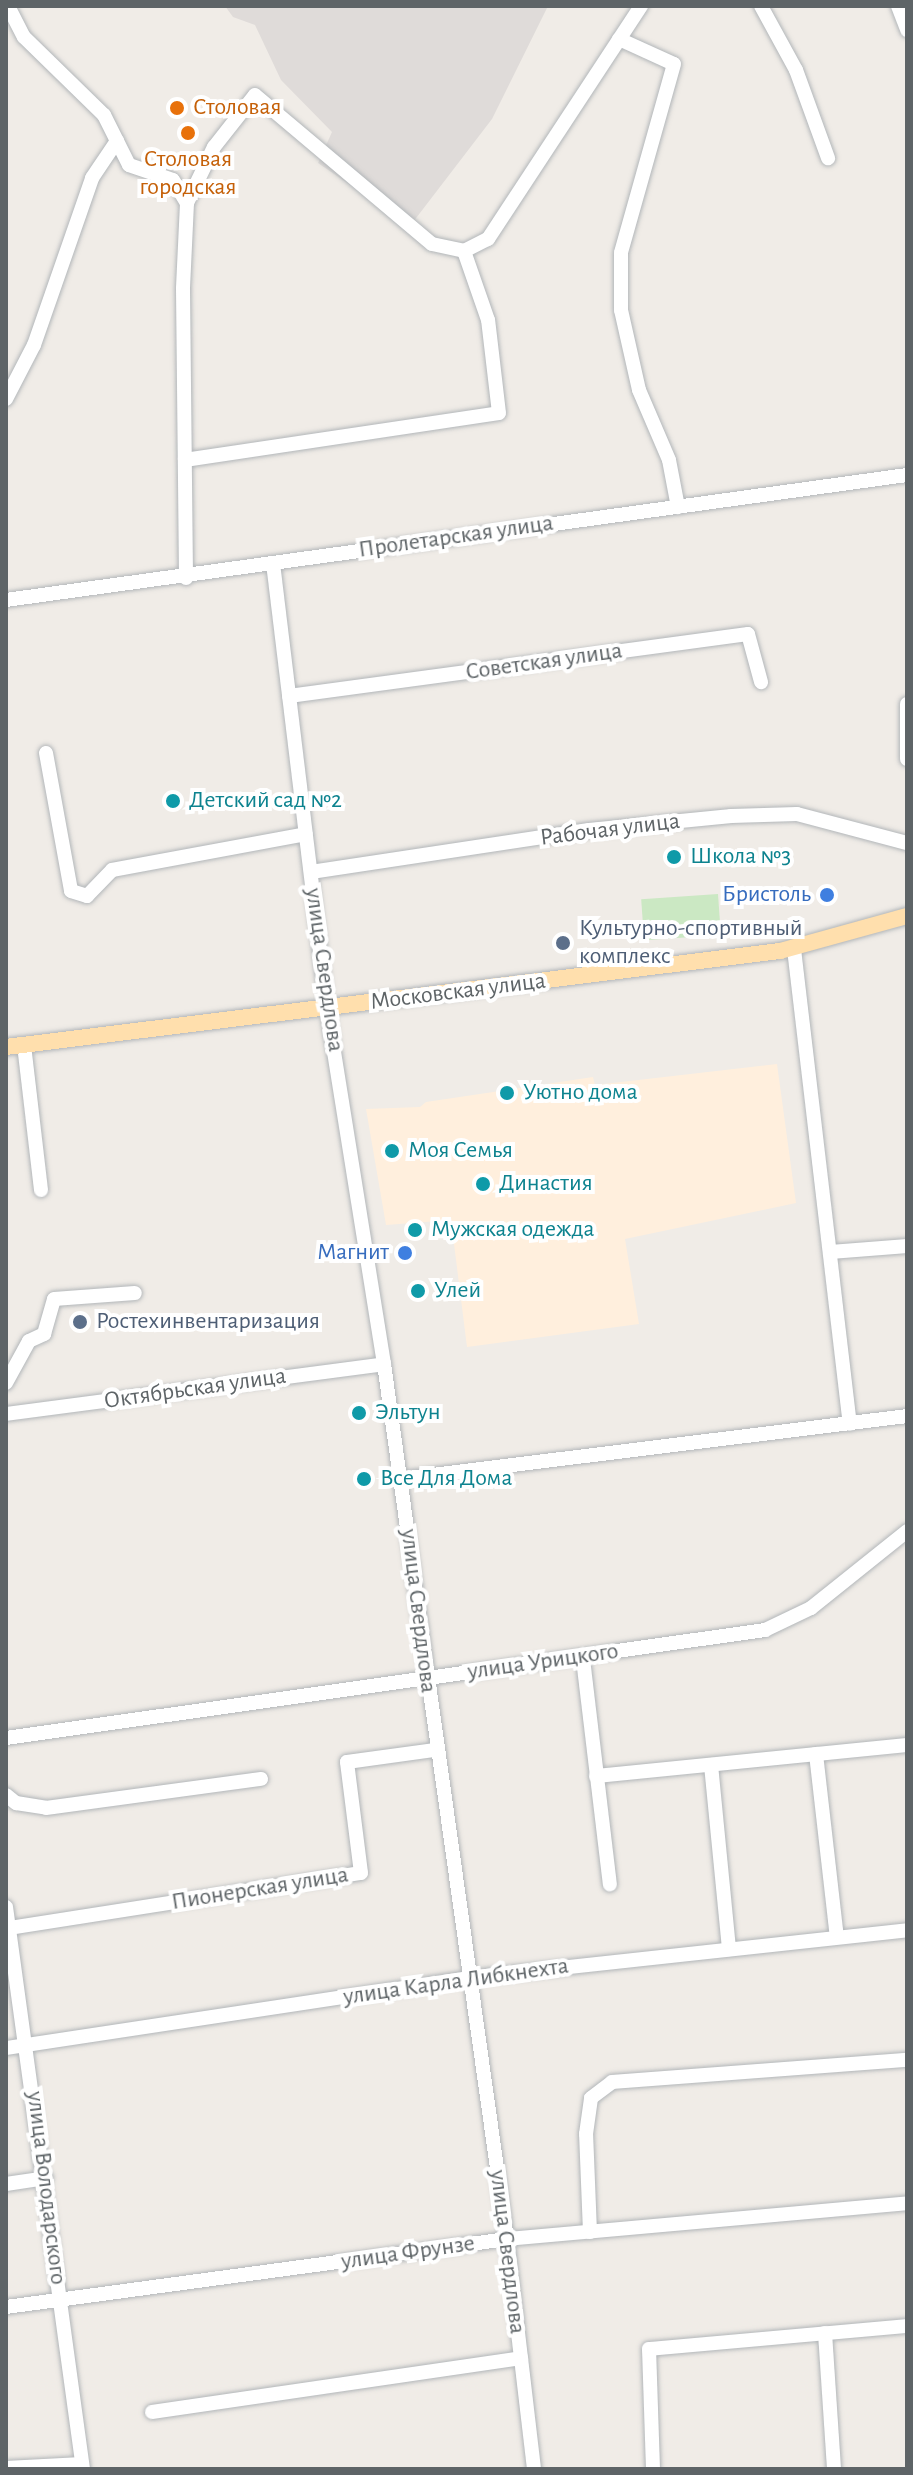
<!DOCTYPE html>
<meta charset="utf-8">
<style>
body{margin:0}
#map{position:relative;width:913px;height:2475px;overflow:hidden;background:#f0ece7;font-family:"Alegreya Sans",sans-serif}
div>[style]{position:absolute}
.commercial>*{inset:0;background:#ffefdd}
.industrial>*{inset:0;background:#dfdbd9}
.green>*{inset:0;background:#cbe8c3;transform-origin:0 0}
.roads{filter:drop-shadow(0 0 2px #b2b6b9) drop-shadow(0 0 2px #b2b6b9)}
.minor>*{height:14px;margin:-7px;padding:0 7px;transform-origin:7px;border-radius:7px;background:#fff}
.major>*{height:16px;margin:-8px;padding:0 8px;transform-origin:8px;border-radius:8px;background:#ffdfad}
.dots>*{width:22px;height:22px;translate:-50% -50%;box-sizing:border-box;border:4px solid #fff;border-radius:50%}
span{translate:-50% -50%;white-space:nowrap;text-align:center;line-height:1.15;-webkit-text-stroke:8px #fff;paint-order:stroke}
.food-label{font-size:24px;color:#c56008}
.left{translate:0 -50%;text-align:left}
.street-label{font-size:24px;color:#5e6467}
.culture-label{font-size:24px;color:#0d838f}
.shop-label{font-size:24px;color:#366cbe}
.right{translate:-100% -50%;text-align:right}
.service-label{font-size:24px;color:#4e5e75}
.frame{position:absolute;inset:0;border:8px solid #5e6467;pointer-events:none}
</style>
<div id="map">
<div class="commercial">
<i style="clip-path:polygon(777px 1064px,796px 1203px,625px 1239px,639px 1324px,467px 1347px,451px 1220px,386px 1225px,366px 1109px,420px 1107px,426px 1102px,593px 1077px,595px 1085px)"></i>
</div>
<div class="industrial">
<i style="clip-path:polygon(225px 6px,548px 6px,492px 119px,410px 226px,318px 163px,332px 132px,281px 80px,255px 25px,233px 17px)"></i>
</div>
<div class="green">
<i style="left:718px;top:894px;width:41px;height:77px;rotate:86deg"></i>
</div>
<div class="roads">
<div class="minor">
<i style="left:8px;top:6px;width:35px;rotate:63deg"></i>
<i style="left:24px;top:37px;width:112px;rotate:44.3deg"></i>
<i style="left:104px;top:115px;width:56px;rotate:63.4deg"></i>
<i style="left:129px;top:165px;width:46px;rotate:18.8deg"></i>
<i style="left:173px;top:180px;width:27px;rotate:59deg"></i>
<i style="left:187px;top:203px;width:86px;rotate:92.7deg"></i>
<i style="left:183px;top:289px;width:289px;rotate:89.4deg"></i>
<i style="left:761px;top:6px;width:73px;rotate:61.3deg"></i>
<i style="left:796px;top:70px;width:94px;rotate:70deg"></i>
<i style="left:898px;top:6px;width:26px;rotate:69deg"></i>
<i style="left:619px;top:39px;width:60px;rotate:24.4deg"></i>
<i style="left:674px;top:64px;width:196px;rotate:105.7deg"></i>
<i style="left:621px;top:253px;width:57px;rotate:90deg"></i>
<i style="left:621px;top:310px;width:82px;rotate:77.3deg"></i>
<i style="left:639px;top:390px;width:76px;rotate:66.8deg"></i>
<i style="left:669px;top:460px;width:48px;rotate:79.2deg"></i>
<i style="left:187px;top:203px;width:62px;rotate:-64.3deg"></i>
<i style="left:214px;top:147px;width:66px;rotate:-51.7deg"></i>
<i style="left:255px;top:95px;width:231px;rotate:40.1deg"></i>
<i style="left:432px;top:244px;width:33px;rotate:12deg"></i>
<i style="left:464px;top:251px;width:27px;rotate:-27deg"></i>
<i style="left:488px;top:239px;width:279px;rotate:-56.7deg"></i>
<i style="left:6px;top:399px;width:61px;rotate:-62.6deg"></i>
<i style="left:34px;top:345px;width:177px;rotate:-70.8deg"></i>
<i style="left:92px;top:178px;width:45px;rotate:-56deg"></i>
<i style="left:185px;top:460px;width:317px;rotate:-8.5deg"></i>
<i style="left:499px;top:413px;width:94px;rotate:-96.7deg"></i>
<i style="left:488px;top:320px;width:73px;rotate:-109.2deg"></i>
<i style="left:273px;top:563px;width:448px;rotate:83.1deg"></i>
<i style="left:327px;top:1008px;width:361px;rotate:80.9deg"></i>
<i style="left:384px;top:1364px;width:884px;rotate:82deg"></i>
<i style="left:507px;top:2239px;width:232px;rotate:83.3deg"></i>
<i style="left:6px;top:600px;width:910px;rotate:-7.9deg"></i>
<i style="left:289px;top:696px;width:463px;rotate:-7.7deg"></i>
<i style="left:748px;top:634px;width:50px;rotate:74.8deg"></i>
<i style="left:907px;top:704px;width:55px;rotate:90deg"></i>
<i style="left:46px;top:753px;width:140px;rotate:79.7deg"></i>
<i style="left:71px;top:891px;width:17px;rotate:17deg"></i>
<i style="left:87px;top:896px;width:36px;rotate:-46deg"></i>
<i style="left:112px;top:870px;width:197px;rotate:-10.5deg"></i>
<i style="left:311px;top:872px;width:281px;rotate:-8.6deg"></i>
<i style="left:589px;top:830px;width:143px;rotate:-5.6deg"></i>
<i style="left:731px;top:816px;width:66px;rotate:-1.7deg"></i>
<i style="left:797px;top:814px;width:114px;rotate:14.8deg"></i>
<i style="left:794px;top:949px;width:478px;rotate:83.3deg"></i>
<i style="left:24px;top:1045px;width:146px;rotate:83.3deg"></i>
<i style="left:831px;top:1252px;width:76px;rotate:-4.5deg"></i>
<i style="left:6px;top:1383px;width:48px;rotate:-61.3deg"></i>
<i style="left:29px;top:1341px;width:17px;rotate:-25deg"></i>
<i style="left:44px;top:1334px;width:36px;rotate:-74deg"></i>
<i style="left:54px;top:1299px;width:81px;rotate:-4.2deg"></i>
<i style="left:6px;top:1414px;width:381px;rotate:-7.5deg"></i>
<i style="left:400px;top:1479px;width:511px;rotate:-7.08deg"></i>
<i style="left:583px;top:1659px;width:227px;rotate:83.2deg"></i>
<i style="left:6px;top:1738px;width:767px;rotate:-8.1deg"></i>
<i style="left:765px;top:1630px;width:51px;rotate:-25.6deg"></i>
<i style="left:811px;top:1608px;width:123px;rotate:-38.7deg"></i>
<i style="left:816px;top:1754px;width:184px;rotate:83.5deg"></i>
<i style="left:711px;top:1765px;width:185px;rotate:84.4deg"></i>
<i style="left:596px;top:1776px;width:313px;rotate:-5.7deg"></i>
<i style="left:6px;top:1795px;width:13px;rotate:39deg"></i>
<i style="left:16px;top:1803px;width:30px;rotate:9deg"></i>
<i style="left:46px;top:1808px;width:217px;rotate:-7.7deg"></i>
<i style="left:6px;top:1907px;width:567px;rotate:82.2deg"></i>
<i style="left:9px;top:1928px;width:356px;rotate:-8.9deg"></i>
<i style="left:361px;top:1873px;width:112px;rotate:-97.2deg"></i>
<i style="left:347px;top:1762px;width:89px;rotate:-7.8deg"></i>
<i style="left:6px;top:2048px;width:467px;rotate:-8.6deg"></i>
<i style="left:468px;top:1978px;width:442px;rotate:-6.2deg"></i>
<i style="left:6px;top:2184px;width:40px;rotate:-8.5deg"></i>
<i style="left:590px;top:2232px;width:98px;rotate:-92.3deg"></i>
<i style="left:586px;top:2134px;width:36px;rotate:-82deg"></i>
<i style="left:591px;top:2098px;width:26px;rotate:-37deg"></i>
<i style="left:612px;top:2082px;width:296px;rotate:-4.3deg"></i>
<i style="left:6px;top:2307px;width:506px;rotate:-7.73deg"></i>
<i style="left:507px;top:2239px;width:402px;rotate:-5.1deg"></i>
<i style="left:825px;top:2333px;width:136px;rotate:86.2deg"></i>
<i style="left:152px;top:2412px;width:373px;rotate:-8.3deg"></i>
<i style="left:6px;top:2468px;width:76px;rotate:-3deg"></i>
<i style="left:653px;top:2469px;width:120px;rotate:-91.9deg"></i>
<i style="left:649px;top:2349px;width:259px;rotate:-5.1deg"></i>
</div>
<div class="major">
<i style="left:6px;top:1047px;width:780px;rotate:-7.07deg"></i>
<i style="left:780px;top:951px;width:132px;rotate:-15.4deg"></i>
</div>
</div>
<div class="dots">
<i style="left:177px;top:108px;background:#e8710a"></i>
<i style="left:188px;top:133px;background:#e8710a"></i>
<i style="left:173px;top:801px;background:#0f9aa8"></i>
<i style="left:674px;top:857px;background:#0f9aa8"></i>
<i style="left:827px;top:895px;background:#3f7fe0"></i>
<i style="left:563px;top:943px;background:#5c6f8a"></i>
<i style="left:507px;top:1093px;background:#0f9aa8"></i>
<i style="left:392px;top:1151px;background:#0f9aa8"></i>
<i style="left:483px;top:1184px;background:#0f9aa8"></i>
<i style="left:415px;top:1230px;background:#0f9aa8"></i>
<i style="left:405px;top:1253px;background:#3f7fe0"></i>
<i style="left:418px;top:1291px;background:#0f9aa8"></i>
<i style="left:80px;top:1322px;background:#5c6f8a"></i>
<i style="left:359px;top:1413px;background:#0f9aa8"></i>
<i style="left:364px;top:1479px;background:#0f9aa8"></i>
</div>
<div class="food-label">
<span class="left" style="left:193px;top:108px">Столовая</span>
<span style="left:188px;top:174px">Столовая<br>городская</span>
</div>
<div class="street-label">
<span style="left:456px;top:537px;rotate:-8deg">Пролетарская улица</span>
<span style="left:544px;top:662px;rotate:-8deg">Советская улица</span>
<span style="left:610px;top:830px;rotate:-7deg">Рабочая улица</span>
<span style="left:324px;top:970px;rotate:82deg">улица Свердлова</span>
<span style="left:458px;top:992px;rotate:-7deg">Московская улица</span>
<span style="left:195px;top:1389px;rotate:-8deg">Октябрьская улица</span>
<span style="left:418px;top:1611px;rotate:83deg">улица Свердлова</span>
<span style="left:543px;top:1662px;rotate:-8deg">улица Урицкого</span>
<span style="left:260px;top:1889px;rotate:-9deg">Пионерская улица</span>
<span style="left:456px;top:1982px;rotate:-8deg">улица Карла Либкнехта</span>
<span style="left:46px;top:2188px;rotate:83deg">улица Володарского</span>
<span style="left:507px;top:2252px;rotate:83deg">улица Свердлова</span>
<span style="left:408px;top:2253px;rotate:-8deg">улица Фрунзе</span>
</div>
<div class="culture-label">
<span class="left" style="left:189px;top:801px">Детский сад №2</span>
<span class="left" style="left:690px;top:857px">Школа №3</span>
<span class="left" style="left:523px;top:1093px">Уютно дома</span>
<span class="left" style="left:408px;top:1151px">Моя Семья</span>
<span class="left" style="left:499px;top:1184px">Династия</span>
<span class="left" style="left:431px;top:1230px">Мужская одежда</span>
<span class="left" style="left:434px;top:1291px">Улей</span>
<span class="left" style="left:375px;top:1413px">Эльтун</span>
<span class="left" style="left:380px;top:1479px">Все Для Дома</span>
</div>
<div class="shop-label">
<span class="right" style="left:811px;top:895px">Бристоль</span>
<span class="right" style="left:389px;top:1253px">Магнит</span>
</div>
<div class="service-label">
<span class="left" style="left:579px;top:943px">Культурно-спортивный<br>комплекс</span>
<span class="left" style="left:96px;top:1322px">Ростехинвентаризация</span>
</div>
<div class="frame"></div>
</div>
